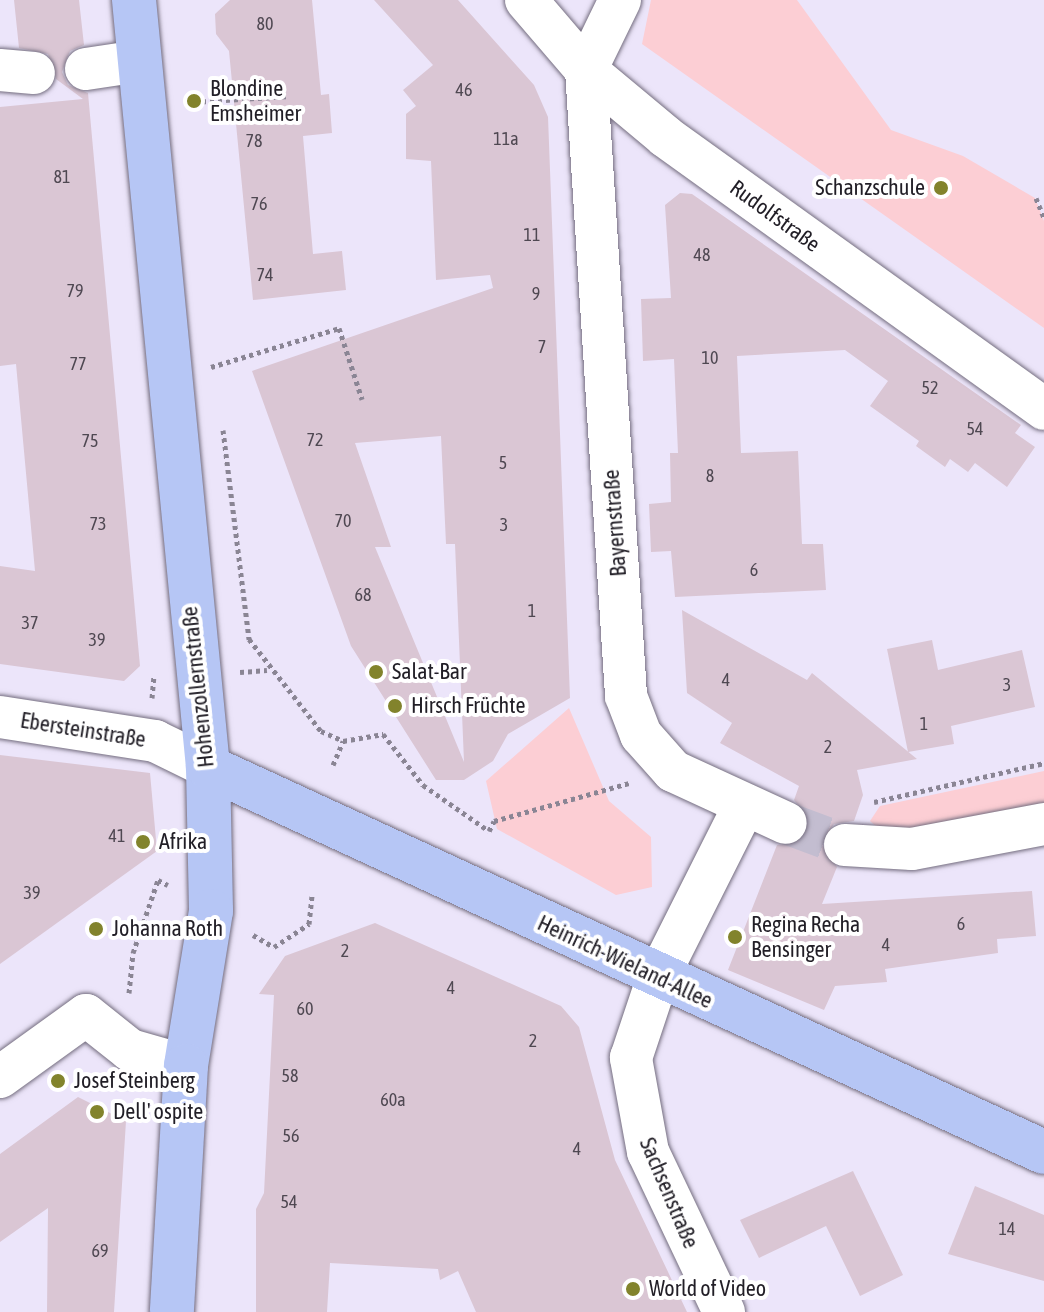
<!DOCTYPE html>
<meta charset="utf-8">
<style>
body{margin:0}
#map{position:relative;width:1044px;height:1312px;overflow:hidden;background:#ece5fa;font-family:"Asap Condensed",sans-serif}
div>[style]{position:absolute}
.green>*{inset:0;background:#fcced4}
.building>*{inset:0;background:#dac6d4}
.minor-tunnel>*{height:42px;margin-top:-21px;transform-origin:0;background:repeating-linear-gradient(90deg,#c3bdd0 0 42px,transparent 0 63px)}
.path>*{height:5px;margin-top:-2.5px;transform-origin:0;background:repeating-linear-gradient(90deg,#8a8594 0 4px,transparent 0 8px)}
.roads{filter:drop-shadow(0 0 2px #746d7f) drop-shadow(0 0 2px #746d7f)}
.minor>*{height:42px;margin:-21px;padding:0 21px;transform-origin:21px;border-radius:21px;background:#fff}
.major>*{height:44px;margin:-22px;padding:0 22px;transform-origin:22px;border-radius:22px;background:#b6c6f5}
.dots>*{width:22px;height:22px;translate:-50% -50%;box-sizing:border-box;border:4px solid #fff;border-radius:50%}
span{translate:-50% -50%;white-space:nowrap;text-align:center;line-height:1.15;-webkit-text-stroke:8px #fff;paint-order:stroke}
.number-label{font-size:18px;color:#4f4852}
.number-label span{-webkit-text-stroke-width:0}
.poi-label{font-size:22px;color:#211e26}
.left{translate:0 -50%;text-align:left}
.right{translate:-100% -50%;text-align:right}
.street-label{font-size:22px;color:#211e26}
</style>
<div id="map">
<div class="green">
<i style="clip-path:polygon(651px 0,797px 0,891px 130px,963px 156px,1035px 198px,1044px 221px,1044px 328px,642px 44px)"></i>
<i style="clip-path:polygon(569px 708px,609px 801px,651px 837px,652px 887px,616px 895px,497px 829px,486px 781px)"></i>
<i style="clip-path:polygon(1044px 771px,1044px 809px,889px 838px,870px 821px,880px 806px)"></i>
</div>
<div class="building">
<i style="clip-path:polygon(14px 0,79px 0,84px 45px,70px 51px,62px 72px,68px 85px,88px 93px,140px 666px,124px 681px,0 664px,0 566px,35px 571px,16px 364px,0 366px,0 107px,83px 99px,56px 79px,48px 54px,19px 48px)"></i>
<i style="clip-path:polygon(230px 0,312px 0,321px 95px,329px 94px,332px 133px,303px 136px,313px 254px,342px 251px,346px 290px,253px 300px,229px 51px,216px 34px,215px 14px)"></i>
<i style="clip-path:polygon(evenodd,374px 0,458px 0,534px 85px,548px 117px,570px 698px,508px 734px,493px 761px,464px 780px,436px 780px,351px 646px,252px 371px,493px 288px,490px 275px,436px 280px,431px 161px,406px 159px,406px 114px,416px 106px,403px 90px,433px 65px,374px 0,441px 436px,446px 544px,455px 544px,464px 762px,375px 547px,391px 547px,355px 443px,441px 436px)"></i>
<i style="clip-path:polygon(680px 193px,692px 194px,1021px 425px,1015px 433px,1035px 447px,1007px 487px,975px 463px,968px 472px,950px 459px,945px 467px,916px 446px,919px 441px,870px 406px,888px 381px,845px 350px,737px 356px,741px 453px,798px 451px,802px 544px,823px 544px,826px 590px,675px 597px,671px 551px,651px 552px,649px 504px,671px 502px,670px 453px,678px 453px,674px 359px,643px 361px,641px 299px,671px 298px,665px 205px)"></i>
<i style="clip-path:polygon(682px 610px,807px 680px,812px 673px,917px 759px,857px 770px,863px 795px,854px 821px,834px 824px,821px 843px,837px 867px,822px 904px,1032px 891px,1036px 936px,997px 939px,998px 953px,885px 969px,887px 982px,835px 986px,824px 1010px,728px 970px,777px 845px,800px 842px,810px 820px,794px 800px,799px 786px,720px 743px,732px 723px,687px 693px)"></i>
<i style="clip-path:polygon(932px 640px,938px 670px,1022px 650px,1035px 707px,951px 726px,954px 744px,908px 752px,887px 649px)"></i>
<i style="clip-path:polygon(0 755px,150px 773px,157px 851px,0 964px)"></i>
<i style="clip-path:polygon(375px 923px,561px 1006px,579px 1027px,615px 1160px,687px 1312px,476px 1312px,458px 1271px,440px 1280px,438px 1269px,330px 1263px,327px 1312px,256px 1312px,256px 1209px,264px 1193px,274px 995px,259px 994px,285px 956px)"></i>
<i style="clip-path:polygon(78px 1097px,126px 1121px,114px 1312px,47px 1312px,48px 1208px,0 1242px,0 1154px)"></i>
<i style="clip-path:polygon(853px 1171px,903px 1275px,860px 1296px,826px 1226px,759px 1258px,740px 1220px)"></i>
<i style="clip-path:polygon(975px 1186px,1044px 1215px,1044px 1281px,948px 1254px)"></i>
</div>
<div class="minor-tunnel">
<i style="left:786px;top:823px;width:63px;rotate:20.4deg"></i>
</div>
<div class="path">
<i style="left:194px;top:102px;width:96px;rotate:-3.6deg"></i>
<i style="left:1036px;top:198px;width:22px;rotate:68deg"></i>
<i style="left:211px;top:367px;width:134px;rotate:-16.9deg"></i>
<i style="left:339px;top:328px;width:75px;rotate:72.1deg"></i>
<i style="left:223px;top:430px;width:211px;rotate:82.9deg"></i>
<i style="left:249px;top:639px;width:117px;rotate:52deg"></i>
<i style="left:321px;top:731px;width:24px;rotate:24deg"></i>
<i style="left:343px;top:741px;width:41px;rotate:-9.9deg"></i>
<i style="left:383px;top:734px;width:65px;rotate:51.9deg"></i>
<i style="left:423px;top:785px;width:80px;rotate:34.9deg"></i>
<i style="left:489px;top:831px;width:11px;rotate:-63deg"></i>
<i style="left:494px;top:821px;width:140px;rotate:-15.7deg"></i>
<i style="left:240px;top:672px;width:27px;rotate:-4deg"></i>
<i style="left:152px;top:698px;width:21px;rotate:-85deg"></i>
<i style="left:333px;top:765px;width:26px;rotate:-67deg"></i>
<i style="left:874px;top:802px;width:174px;rotate:-12.9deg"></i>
<i style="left:253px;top:935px;width:24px;rotate:30deg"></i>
<i style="left:274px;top:947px;width:42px;rotate:-33.3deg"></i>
<i style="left:309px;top:924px;width:28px;rotate:-84deg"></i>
<i style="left:129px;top:993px;width:40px;rotate:-84.3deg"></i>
<i style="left:133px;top:953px;width:77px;rotate:-71.1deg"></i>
<i style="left:158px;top:880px;width:11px;rotate:27deg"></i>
</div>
<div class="roads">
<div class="minor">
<i style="left:526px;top:0;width:92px;rotate:49.4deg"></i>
<i style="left:586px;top:70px;width:104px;rotate:39.9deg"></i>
<i style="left:666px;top:137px;width:466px;rotate:35.7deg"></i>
<i style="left:620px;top:0;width:78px;rotate:115.9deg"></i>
<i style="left:586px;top:70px;width:627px;rotate:86.34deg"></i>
<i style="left:626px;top:696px;width:42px;rotate:69deg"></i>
<i style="left:641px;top:735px;width:48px;rotate:48.4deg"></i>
<i style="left:673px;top:771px;width:124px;rotate:24.7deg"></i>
<i style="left:86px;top:69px;width:54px;rotate:-8.6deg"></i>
<i style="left:0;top:70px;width:34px;rotate:5deg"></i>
<i style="left:0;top:717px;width:157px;rotate:8.8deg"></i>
<i style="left:155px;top:741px;width:59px;rotate:26.1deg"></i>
<i style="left:845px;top:845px;width:67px;rotate:3.4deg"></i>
<i style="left:912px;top:849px;width:134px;rotate:-10.7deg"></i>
<i style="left:0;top:1077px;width:106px;rotate:-35.8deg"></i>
<i style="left:86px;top:1015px;width:56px;rotate:38.5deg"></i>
<i style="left:130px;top:1050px;width:58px;rotate:15.9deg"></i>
<i style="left:724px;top:1312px;width:177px;rotate:-115.4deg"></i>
<i style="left:648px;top:1152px;width:96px;rotate:-100.3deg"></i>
<i style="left:631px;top:1058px;width:85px;rotate:-71.6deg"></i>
<i style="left:658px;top:977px;width:189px;rotate:-63.3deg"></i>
</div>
<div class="major">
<i style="left:134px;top:0;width:771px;rotate:84.49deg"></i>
<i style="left:208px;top:767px;width:144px;rotate:88.8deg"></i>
<i style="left:211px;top:911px;width:157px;rotate:99.2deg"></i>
<i style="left:186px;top:1066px;width:246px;rotate:93.3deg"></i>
<i style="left:208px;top:767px;width:920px;rotate:24.73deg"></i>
</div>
</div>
<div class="dots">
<i style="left:194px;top:101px;background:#82832c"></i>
<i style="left:941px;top:188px;background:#82832c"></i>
<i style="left:376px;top:672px;background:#82832c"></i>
<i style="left:395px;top:706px;background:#82832c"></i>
<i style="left:143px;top:842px;background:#82832c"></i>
<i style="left:96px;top:929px;background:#82832c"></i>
<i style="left:735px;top:937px;background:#82832c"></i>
<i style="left:58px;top:1081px;background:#82832c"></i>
<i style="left:97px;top:1112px;background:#82832c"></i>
<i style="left:633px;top:1289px;background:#82832c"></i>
</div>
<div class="number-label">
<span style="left:265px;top:24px">80</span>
<span style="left:464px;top:90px">46</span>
<span style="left:506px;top:139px">11a</span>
<span style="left:254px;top:141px">78</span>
<span style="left:62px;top:177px">81</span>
<span style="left:259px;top:204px">76</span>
<span style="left:532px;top:235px">11</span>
<span style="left:702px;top:255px">48</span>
<span style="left:265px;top:275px">74</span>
<span style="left:75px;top:291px">79</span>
<span style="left:536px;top:294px">9</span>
<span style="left:542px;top:347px">7</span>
<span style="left:710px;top:358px">10</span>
<span style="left:78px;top:364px">77</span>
<span style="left:930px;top:388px">52</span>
<span style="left:975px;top:429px">54</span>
<span style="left:315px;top:440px">72</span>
<span style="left:90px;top:441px">75</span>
<span style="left:503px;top:463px">5</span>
<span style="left:710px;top:476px">8</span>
<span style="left:343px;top:521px">70</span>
<span style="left:98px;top:524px">73</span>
<span style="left:504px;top:525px">3</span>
<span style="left:754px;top:570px">6</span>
<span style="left:363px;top:595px">68</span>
<span style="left:532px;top:611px">1</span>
<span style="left:30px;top:623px">37</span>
<span style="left:97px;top:640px">39</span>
<span style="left:726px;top:680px">4</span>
<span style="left:1007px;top:685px">3</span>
<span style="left:924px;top:724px">1</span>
<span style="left:828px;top:747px">2</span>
<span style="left:117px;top:836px">41</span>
<span style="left:32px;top:893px">39</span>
<span style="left:961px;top:924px">6</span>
<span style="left:886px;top:945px">4</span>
<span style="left:345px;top:951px">2</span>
<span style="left:451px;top:988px">4</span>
<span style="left:305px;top:1009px">60</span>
<span style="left:533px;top:1041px">2</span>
<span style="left:290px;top:1076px">58</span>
<span style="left:393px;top:1100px">60a</span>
<span style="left:291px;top:1136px">56</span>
<span style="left:577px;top:1149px">4</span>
<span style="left:289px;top:1202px">54</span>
<span style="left:1007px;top:1229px">14</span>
<span style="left:100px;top:1251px">69</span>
</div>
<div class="poi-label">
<span class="left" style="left:210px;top:101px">Blondine<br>Emsheimer</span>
<span class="right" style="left:925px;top:188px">Schanzschule</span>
<span class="left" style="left:392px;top:672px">Salat-Bar</span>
<span class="left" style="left:411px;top:706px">Hirsch Früchte</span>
<span class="left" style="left:159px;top:842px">Afrika</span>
<span class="left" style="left:751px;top:937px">Regina Recha<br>Bensinger</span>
<span class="left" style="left:112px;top:929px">Johanna Roth</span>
<span class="left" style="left:74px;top:1081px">Josef Steinberg</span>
<span class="left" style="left:113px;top:1112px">Dell' ospite</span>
<span class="left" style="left:649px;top:1289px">World of Video</span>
</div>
<div class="street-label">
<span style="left:775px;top:216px;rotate:36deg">Rudolfstraße</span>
<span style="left:615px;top:523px;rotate:-94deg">Bayernstraße</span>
<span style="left:198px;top:687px;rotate:-96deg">Hohenzollernstraße</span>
<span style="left:83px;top:730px;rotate:9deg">Ebersteinstraße</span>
<span style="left:625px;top:962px;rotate:25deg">Heinrich-Wieland-Allee</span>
<span style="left:669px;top:1193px;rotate:67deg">Sachsenstraße</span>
</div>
</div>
